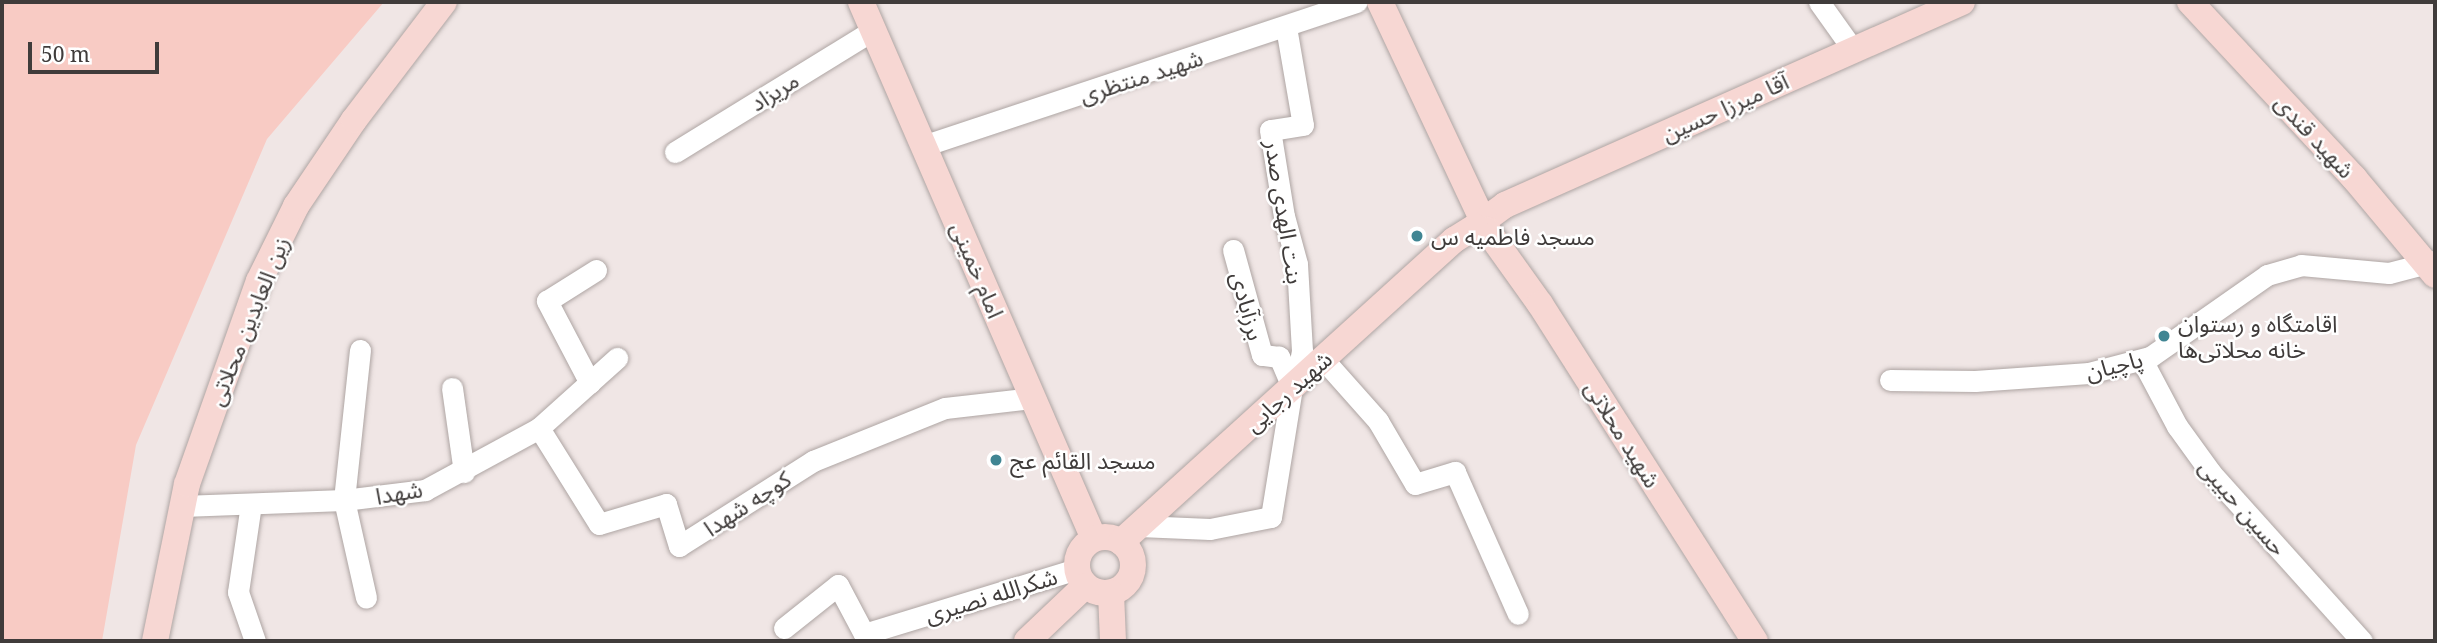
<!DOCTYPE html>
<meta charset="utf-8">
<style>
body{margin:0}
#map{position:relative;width:2437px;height:643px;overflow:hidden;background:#f0e6e5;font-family:"Noto Serif","Noto Sans Arabic",serif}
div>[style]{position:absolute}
.green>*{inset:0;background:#f8cbc4}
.roads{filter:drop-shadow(0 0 2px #aea5a3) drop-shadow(0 0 2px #aea5a3)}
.minor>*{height:21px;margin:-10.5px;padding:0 10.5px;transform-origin:10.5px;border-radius:10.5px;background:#fff}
.major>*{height:26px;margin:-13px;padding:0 13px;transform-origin:13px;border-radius:13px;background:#f7d7d3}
.major>.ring{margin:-13px;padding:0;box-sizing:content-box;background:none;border:26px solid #f7d7d3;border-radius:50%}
.dots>*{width:19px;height:19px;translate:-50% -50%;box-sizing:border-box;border:4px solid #fff;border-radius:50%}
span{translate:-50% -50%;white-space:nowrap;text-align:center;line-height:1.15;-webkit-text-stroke:5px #fff;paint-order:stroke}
.street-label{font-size:23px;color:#403c3b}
.poi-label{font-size:23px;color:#403c3b}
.left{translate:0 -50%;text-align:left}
.frame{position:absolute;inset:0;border:4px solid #403c3b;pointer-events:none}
.scale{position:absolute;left:28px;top:42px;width:131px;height:32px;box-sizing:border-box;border:4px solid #403c3b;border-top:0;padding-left:9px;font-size:21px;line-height:24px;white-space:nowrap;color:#403c3b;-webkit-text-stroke:5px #fff;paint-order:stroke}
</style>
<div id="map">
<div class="green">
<i style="clip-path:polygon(2px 2px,384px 2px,267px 139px,136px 445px,102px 641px,2px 641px)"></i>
</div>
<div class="roads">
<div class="minor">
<i style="left:1819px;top:2px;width:60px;rotate:54.5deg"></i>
<i style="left:1286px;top:27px;width:99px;rotate:80.2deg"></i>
<i style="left:1303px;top:125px;width:33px;rotate:171deg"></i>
<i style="left:1270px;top:130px;width:87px;rotate:80.8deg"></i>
<i style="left:1284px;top:216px;width:50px;rotate:74.8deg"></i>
<i style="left:1297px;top:264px;width:87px;rotate:86.7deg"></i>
<i style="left:1302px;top:351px;width:33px;rotate:101deg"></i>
<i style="left:923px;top:146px;width:457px;rotate:-18.4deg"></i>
<i style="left:675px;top:152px;width:233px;rotate:-31.6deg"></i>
<i style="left:360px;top:350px;width:151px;rotate:96.1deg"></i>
<i style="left:344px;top:500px;width:100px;rotate:77.3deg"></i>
<i style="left:1323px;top:359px;width:83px;rotate:48.4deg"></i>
<i style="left:1378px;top:421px;width:73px;rotate:59.6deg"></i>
<i style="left:1415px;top:484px;width:42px;rotate:-16.7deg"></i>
<i style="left:1455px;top:472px;width:155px;rotate:66.1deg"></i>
<i style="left:2142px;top:360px;width:75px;rotate:62.1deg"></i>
<i style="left:2177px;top:426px;width:58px;rotate:54.1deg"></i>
<i style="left:2211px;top:473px;width:226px;rotate:48.1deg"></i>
<i style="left:1890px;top:380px;width:85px;rotate:0.7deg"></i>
<i style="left:1975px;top:381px;width:114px;rotate:-4deg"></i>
<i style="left:2089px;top:373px;width:63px;rotate:-14.7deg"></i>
<i style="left:2150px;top:357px;width:143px;rotate:-35deg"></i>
<i style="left:2267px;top:275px;width:35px;rotate:-16deg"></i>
<i style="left:2301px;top:265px;width:88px;rotate:5.2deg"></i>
<i style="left:2389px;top:273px;width:48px;rotate:-14.6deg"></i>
<i style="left:590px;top:383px;width:93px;rotate:-117.7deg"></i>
<i style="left:547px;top:301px;width:58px;rotate:-32.3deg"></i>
<i style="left:452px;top:388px;width:85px;rotate:81.9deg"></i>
<i style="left:539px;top:428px;width:113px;rotate:58deg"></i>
<i style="left:599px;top:524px;width:70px;rotate:-16.6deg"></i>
<i style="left:666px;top:504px;width:44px;rotate:72.8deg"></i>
<i style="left:679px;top:546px;width:159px;rotate:-32.4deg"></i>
<i style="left:813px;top:461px;width:142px;rotate:-21.9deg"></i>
<i style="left:945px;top:408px;width:89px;rotate:-6.5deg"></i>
<i style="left:251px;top:504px;width:89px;rotate:98.4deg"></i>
<i style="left:238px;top:592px;width:52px;rotate:70.9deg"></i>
<i style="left:182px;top:506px;width:162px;rotate:-2.1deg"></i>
<i style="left:344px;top:500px;width:82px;rotate:-7deg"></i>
<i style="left:425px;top:490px;width:130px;rotate:-28.5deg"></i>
<i style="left:539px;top:428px;width:105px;rotate:-41.9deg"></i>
<i style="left:1139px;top:526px;width:71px;rotate:2.4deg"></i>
<i style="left:1210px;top:529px;width:62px;rotate:-11.1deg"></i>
<i style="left:1271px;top:517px;width:132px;rotate:-80.8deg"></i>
<i style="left:1292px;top:387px;width:33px;rotate:-113deg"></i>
<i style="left:1279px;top:357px;width:17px;rotate:-173deg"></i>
<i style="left:1262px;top:355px;width:109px;rotate:-105.4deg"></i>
<i style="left:784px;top:628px;width:69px;rotate:-38.5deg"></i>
<i style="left:838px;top:585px;width:55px;rotate:62deg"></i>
<i style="left:864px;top:634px;width:222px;rotate:-17deg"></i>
</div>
<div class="major">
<i style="left:861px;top:2px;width:585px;rotate:66.54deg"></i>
<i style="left:1380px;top:2px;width:232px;rotate:64.8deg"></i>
<i style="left:2190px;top:2px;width:241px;rotate:47deg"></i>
<i style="left:2354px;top:178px;width:126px;rotate:50.1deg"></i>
<i style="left:1490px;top:216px;width:19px;rotate:-36deg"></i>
<i style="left:1505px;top:205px;width:500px;rotate:-23.95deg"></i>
<i style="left:1487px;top:230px;width:91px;rotate:54.4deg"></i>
<i style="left:1540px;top:304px;width:400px;rotate:57.5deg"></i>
<i class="ring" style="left:1077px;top:537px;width:30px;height:30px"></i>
<i style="left:1121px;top:542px;width:450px;rotate:-42.2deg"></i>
<i style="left:1454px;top:240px;width:25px;rotate:-32deg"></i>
<i style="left:1111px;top:593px;width:48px;rotate:87.6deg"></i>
<i style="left:155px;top:641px;width:160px;rotate:-78.5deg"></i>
<i style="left:187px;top:484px;width:215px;rotate:-70.5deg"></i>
<i style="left:259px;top:281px;width:84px;rotate:-63.7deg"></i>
<i style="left:296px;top:206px;width:104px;rotate:-56deg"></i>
<i style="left:354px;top:120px;width:148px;rotate:-52.7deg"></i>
<i style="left:1027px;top:641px;width:80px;rotate:-43.5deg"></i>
</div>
</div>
<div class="dots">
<i style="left:1417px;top:236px;background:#408593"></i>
<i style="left:2164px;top:336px;background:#408593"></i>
<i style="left:996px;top:460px;background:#408593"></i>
</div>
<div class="street-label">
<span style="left:1141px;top:76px;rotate:-18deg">شهید منتظری</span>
<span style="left:774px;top:91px;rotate:-32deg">مریزاد</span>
<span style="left:1725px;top:107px;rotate:-24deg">آقا میرزا حسین</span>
<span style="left:2315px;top:136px;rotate:47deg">شهید قندی</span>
<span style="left:1285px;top:212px;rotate:81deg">بنت الهدی صدر</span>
<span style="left:978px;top:270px;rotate:67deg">امام خمینی</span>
<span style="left:1248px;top:306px;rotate:75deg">برزآبادی</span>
<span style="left:248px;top:321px;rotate:-68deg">زین العابدین محلاتی</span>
<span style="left:2114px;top:365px;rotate:-14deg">پاچیان</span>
<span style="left:1288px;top:391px;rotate:-42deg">شهید رجایی</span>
<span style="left:1623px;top:434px;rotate:58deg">شهید محلاتی</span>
<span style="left:399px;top:492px;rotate:-9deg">شهدا</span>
<span style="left:747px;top:503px;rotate:-33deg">کوچه شهدا</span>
<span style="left:2243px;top:507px;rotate:49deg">حسین حبیبی</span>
<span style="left:991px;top:595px;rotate:-17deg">شکرالله نصیری</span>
</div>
<div class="poi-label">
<span class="left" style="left:1431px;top:236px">مسجد فاطمیه س</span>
<span class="left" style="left:2178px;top:336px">اقامتگاه و رستوان<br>خانه محلاتی‌ها</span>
<span class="left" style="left:1010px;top:460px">مسجد القائم عج</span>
</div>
<div class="frame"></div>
<div class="scale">50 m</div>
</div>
